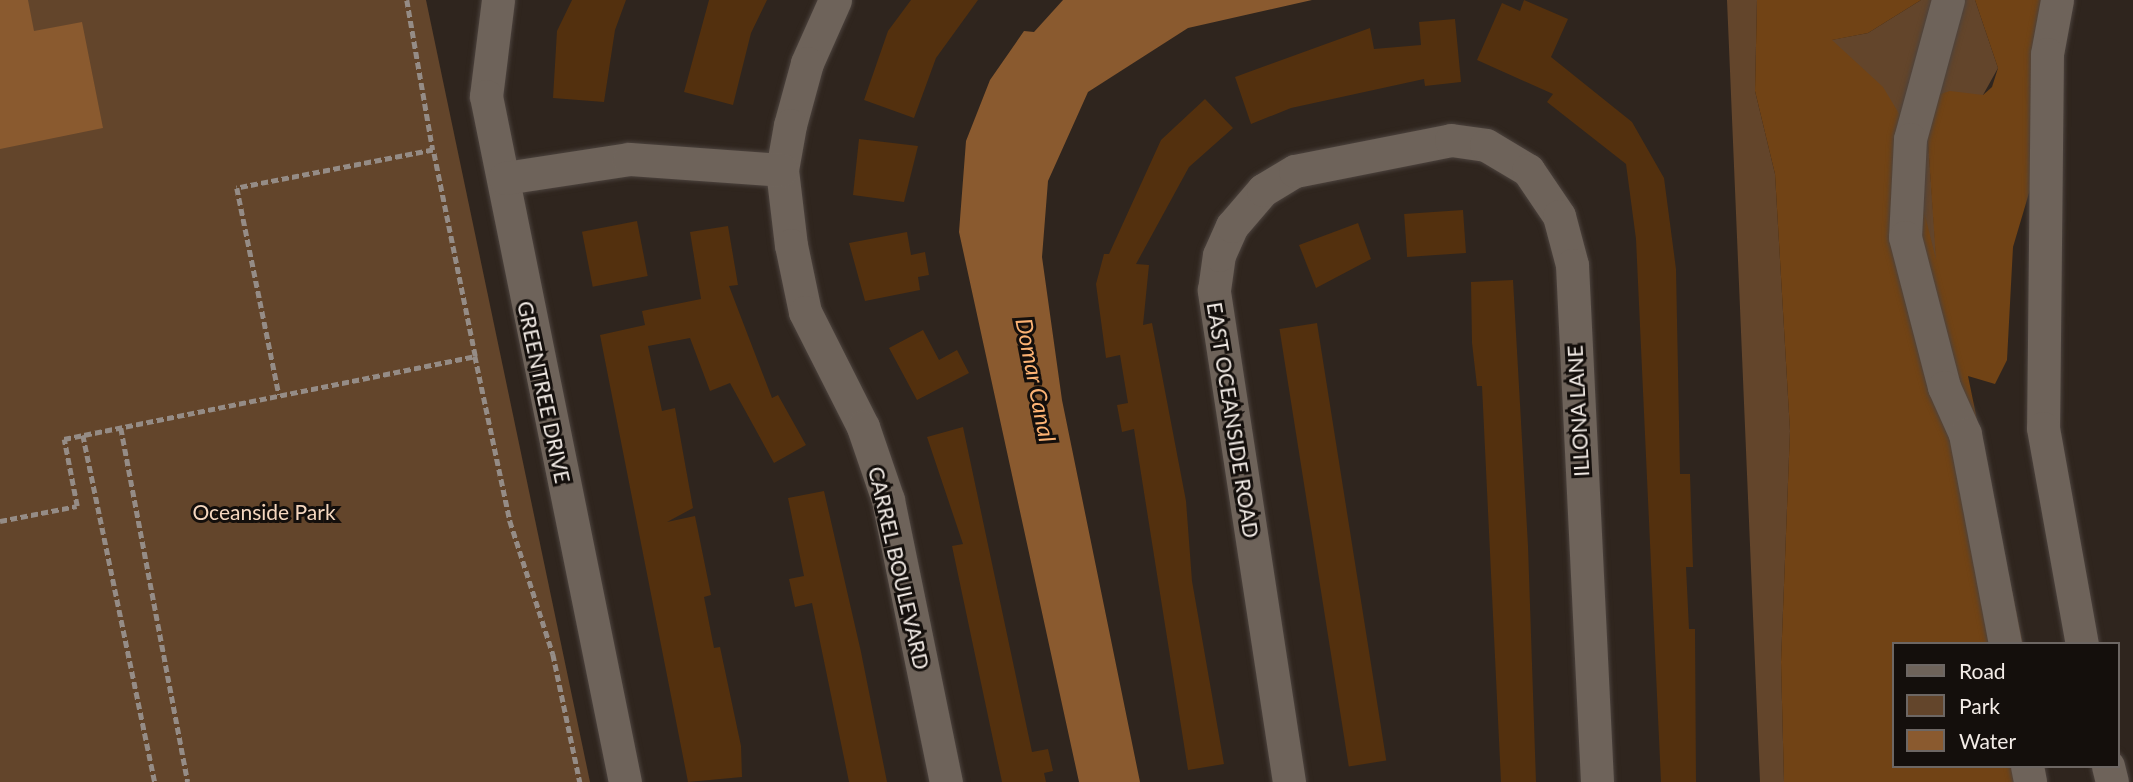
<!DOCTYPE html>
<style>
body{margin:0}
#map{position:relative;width:2133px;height:782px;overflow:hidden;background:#2f251e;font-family:Lato,sans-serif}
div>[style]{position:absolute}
.green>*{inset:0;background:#63452b}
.forest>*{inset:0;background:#714315}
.water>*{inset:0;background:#8a5a2f}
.building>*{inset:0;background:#53300e;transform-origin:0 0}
.path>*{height:4.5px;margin-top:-2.25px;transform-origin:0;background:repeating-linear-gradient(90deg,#958c86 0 7px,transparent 0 10.5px)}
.roads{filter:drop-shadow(0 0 2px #4c433e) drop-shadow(0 0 2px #4c433e)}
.minor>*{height:33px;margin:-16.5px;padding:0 16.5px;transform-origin:16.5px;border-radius:16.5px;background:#6e635a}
span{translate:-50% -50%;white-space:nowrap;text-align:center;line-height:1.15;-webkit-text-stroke:6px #140f0c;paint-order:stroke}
.street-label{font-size:21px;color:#f3ece7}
.park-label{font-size:21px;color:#f5d7bf}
.water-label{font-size:23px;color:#fcb374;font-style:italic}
.legend{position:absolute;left:1892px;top:642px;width:228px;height:126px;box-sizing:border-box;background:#140f0c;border:2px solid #6d6764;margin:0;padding:9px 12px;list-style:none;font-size:21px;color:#f3ece7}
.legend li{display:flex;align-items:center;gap:14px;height:35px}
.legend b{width:35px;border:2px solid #6d6764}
</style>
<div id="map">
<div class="green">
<i style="clip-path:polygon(0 0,426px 0,590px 782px,0 782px)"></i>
<i style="clip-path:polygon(1727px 0,1757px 0,1755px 91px,1775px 174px,1790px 431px,1781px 662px,1784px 782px,1760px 782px)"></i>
<i style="clip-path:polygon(1921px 0,1975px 0,1998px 68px,1983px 95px,1925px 99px,1937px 266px,1831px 40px,1868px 33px)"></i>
</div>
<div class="forest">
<i style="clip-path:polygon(1757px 0,1921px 0,1868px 33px,1832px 40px,1883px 87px,1901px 117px,1936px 260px,1925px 99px,1950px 91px,1983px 95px,1992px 87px,1998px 68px,1975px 0,2046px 0,2032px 183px,2013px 247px,2007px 360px,1995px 384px,1968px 376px,2023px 644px,1893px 644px,1893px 766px,2044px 766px,2047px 782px,1784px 782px,1781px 662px,1790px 431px,1775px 174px,1755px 91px)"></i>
</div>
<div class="water">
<i style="clip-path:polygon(0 0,28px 0,34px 31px,82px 22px,103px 128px,0 149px)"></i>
<i style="clip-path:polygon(1063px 0,1312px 0,1188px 28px,1088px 92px,1048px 181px,1042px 257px,1062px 400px,1140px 782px,1079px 782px,959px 232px,966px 141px,990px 80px,1024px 31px,1034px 32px)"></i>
</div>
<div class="building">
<i style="clip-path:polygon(572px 0,626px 0,615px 30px,604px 102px,553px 98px,557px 31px)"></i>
<i style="clip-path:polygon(709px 0,767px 0,751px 33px,733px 105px,684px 92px)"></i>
<i style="clip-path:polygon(911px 0,978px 0,936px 58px,914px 118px,864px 100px,888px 31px)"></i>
<i style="clip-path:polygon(1524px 0,1568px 19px,1551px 57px,1632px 122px,1664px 178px,1676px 269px,1680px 474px,1690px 474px,1693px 567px,1686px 567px,1689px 629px,1695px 629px,1696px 782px,1661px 782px,1636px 239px,1626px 164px,1547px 102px,1553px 94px,1477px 60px,1502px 3px,1520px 11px)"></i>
<i style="clip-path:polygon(1455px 19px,1461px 82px,1425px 86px,1424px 79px,1291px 108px,1251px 124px,1235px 77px,1370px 28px,1374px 49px,1421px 45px,1419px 22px)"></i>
<i style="clip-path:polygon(1205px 99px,1233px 128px,1189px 167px,1136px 264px,1149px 265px,1143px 325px,1152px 323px,1186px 501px,1192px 581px,1224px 764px,1188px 770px,1134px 429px,1122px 432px,1117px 405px,1128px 403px,1120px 355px,1106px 358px,1096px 284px,1104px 254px,1109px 254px,1161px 140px)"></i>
<i style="clip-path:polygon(859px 139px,918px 146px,904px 202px,853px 195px)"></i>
<i style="left:1463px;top:210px;width:43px;height:59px;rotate:86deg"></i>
<i style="left:637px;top:221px;width:56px;height:56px;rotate:79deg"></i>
<i style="clip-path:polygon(1358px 223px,1371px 259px,1316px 288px,1299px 245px)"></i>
<i style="clip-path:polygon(728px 226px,738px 285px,729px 286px,772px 398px,778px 395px,806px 445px,774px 463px,730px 383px,710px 391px,690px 338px,648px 346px,662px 411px,675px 408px,693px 508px,667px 522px,695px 516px,711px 595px,704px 597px,714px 648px,720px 647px,741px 746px,742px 777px,688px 782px,600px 335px,645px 325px,642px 311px,701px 299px,690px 232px)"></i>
<i style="clip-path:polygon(907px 232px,911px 255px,925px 252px,929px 275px,918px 277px,920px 290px,865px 301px,849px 243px)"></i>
<i style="clip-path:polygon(1513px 280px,1528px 546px,1536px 782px,1501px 782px,1482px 386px,1477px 386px,1472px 343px,1471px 282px)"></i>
<i style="left:1317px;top:323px;width:443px;height:38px;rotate:81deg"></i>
<i style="clip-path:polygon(923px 330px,939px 360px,957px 350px,969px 373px,917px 400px,889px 348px)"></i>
<i style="clip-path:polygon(963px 427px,1032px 752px,1048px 749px,1053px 771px,1044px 773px,1046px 782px,1002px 782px,952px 546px,963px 544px,927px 437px)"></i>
<i style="clip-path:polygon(824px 491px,861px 652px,887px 782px,849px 782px,812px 603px,795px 607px,789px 579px,804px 576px,788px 498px)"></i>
</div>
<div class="path">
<i style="left:407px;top:0;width:152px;rotate:80.2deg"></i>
<i style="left:475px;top:356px;width:169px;rotate:78deg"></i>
<i style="left:510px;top:521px;width:140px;rotate:72.1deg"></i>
<i style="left:553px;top:654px;width:131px;rotate:78.1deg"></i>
<i style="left:121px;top:428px;width:360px;rotate:79.3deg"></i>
<i style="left:83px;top:435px;width:354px;rotate:78.3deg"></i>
<i style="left:0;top:521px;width:78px;rotate:-11deg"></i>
<i style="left:77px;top:506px;width:68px;rotate:-101deg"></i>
<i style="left:64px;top:439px;width:419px;rotate:-11.4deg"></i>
<i style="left:475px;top:356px;width:210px;rotate:-101.5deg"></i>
<i style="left:433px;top:150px;width:200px;rotate:169deg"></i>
<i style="left:237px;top:188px;width:211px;rotate:78.5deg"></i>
</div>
<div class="roads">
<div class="minor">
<i style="left:498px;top:0;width:97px;rotate:97.1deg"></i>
<i style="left:486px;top:96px;width:700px;rotate:78.55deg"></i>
<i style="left:835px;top:0;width:69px;rotate:114deg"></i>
<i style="left:807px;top:63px;width:64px;rotate:105.3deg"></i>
<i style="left:790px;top:125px;width:46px;rotate:100.1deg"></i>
<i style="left:782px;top:170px;width:76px;rotate:83.2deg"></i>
<i style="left:791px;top:245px;width:68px;rotate:78.2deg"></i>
<i style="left:805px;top:312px;width:129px;rotate:63.2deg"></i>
<i style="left:863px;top:427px;width:77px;rotate:71.1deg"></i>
<i style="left:888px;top:500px;width:288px;rotate:78.4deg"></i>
<i style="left:1948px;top:0;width:144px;rotate:105.3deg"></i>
<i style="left:1910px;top:139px;width:98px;rotate:92.9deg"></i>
<i style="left:1905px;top:237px;width:155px;rotate:75.4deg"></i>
<i style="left:1944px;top:387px;width:51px;rotate:65.9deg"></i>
<i style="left:1965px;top:434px;width:214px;rotate:79.2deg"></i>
<i style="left:2057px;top:0;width:55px;rotate:100.5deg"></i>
<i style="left:2047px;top:54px;width:374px;rotate:90.6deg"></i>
<i style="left:2043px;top:428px;width:219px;rotate:79.8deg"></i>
<i style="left:505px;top:178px;width:125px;rotate:-8.7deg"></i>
<i style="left:629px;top:159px;width:153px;rotate:4.1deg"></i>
<i style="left:2027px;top:766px;width:16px;rotate:79deg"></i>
<i style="left:2108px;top:766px;width:16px;rotate:76deg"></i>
<i style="left:1289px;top:782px;width:498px;rotate:-98.7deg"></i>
<i style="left:1214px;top:290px;width:35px;rotate:-82deg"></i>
<i style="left:1219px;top:255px;width:32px;rotate:-66deg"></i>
<i style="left:1232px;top:226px;width:48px;rotate:-49.3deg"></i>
<i style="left:1263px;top:190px;width:37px;rotate:-31deg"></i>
<i style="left:1295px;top:171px;width:159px;rotate:-11.2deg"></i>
<i style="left:1451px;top:140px;width:35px;rotate:8deg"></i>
<i style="left:1486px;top:145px;width:49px;rotate:30.8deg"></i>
<i style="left:1528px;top:170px;width:55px;rotate:56deg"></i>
<i style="left:1559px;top:216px;width:51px;rotate:75.1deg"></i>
<i style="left:1572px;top:265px;width:518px;rotate:87.23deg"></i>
</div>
</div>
<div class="street-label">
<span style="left:544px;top:392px;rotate:78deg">GREENTREE DRIVE</span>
<span style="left:1578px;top:411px;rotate:-93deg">ILLONA LANE</span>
<span style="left:1233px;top:420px;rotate:81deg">EAST OCEANSIDE ROAD</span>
<span style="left:899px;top:568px;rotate:77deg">CARREL BOULEVARD</span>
</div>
<div class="park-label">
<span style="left:264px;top:512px">Oceanside Park</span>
</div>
<div class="water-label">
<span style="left:1036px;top:380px;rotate:79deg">Domar Canal</span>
</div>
<ul class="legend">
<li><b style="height:9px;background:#6e635a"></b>Road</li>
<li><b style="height:19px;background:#63452b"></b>Park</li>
<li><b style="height:19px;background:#8a5a2f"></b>Water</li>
</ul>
</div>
